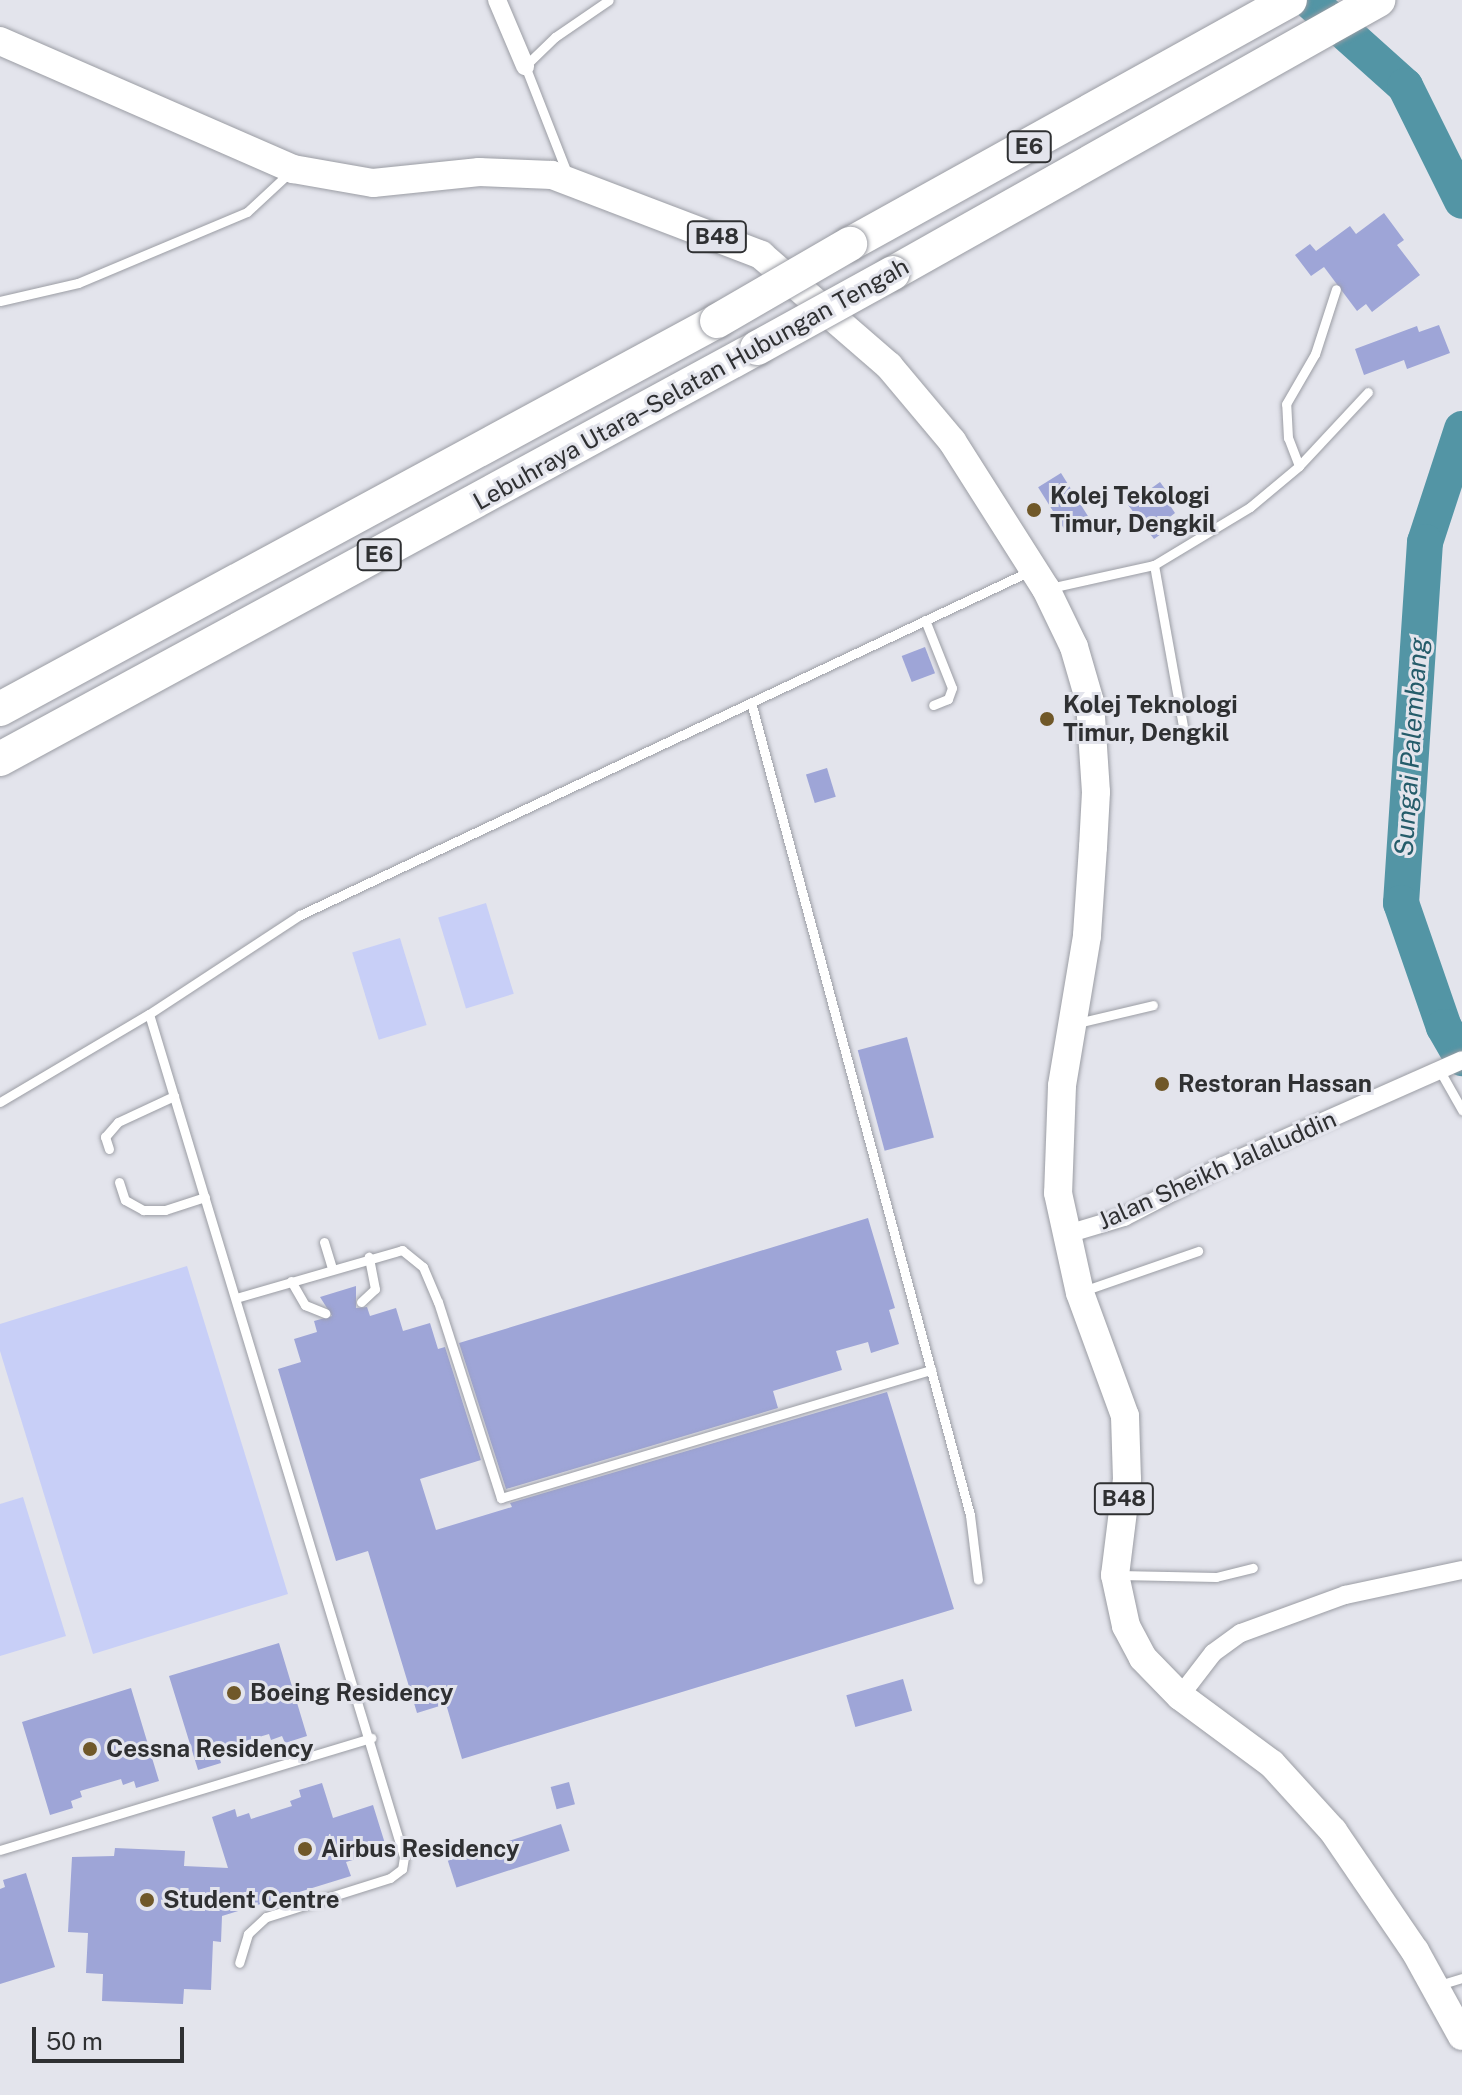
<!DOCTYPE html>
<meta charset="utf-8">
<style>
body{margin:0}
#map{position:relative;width:1462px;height:2095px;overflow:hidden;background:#e3e4ec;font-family:"Public Sans",sans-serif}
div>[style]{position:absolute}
.green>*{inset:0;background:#c8cff7;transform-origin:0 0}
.river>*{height:36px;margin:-18px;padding:0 18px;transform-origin:18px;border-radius:18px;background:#5395a5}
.building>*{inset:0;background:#9ea5d7;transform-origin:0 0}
.roads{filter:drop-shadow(0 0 2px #9b9da4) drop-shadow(0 0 2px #9b9da4)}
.lane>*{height:9px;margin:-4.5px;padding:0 4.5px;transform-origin:4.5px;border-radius:4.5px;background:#fff}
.street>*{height:18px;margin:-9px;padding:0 9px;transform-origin:9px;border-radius:9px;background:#fff}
.primary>*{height:28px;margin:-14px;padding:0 14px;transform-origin:14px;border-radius:14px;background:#fff}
.highway>*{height:34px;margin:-17px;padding:0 17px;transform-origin:17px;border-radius:17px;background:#fff}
.bridges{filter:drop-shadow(0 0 2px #9b9da4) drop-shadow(0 0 2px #9b9da4)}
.highway-bridge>*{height:34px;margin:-17px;padding:0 17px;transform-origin:17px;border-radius:17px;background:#fff}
.dots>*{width:22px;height:22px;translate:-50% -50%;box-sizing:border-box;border:4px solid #e3e4ec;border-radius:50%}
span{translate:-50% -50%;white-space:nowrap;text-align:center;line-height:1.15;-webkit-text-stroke:6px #e3e4ec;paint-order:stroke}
.shield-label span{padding:2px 6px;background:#e3e4ec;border:2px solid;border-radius:6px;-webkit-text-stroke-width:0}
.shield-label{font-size:22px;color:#2f3032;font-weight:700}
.street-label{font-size:24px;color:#2f3032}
.poi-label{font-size:24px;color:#2f3032;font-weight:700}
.left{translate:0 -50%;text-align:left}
.water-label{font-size:26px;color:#255c6a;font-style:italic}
.scale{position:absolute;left:32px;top:2027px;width:152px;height:36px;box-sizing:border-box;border:4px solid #2f3032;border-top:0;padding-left:10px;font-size:24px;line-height:28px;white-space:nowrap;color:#2f3032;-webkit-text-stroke:6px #e3e4ec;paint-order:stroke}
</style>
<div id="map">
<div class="green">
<i style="left:486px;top:903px;width:95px;height:50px;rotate:73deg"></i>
<i style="left:400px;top:938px;width:91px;height:50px;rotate:73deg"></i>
<i style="clip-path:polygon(187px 1266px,288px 1594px,93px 1654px,0 1351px,0 1324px)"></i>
<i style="clip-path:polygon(23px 1497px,66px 1636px,0 1656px,0 1504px)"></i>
</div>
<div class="river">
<i style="left:1309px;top:0;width:129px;rotate:41.9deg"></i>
<i style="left:1405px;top:86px;width:128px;rotate:63.6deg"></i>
<i style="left:1462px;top:429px;width:119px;rotate:108.1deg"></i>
<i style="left:1425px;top:542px;width:362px;rotate:93.8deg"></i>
<i style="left:1401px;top:903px;width:131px;rotate:70.9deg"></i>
<i style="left:1444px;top:1027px;width:36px;rotate:60deg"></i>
</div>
<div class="building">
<i style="clip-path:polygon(1384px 213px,1404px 240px,1397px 245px,1420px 275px,1372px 312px,1366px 304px,1357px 311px,1324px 267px,1311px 276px,1295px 255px,1310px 244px,1316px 251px,1350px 226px,1356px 234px)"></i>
<i style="clip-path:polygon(1439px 325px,1450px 353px,1407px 369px,1404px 360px,1364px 375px,1355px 349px,1417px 326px,1419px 332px)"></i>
<i style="left:1061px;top:473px;width:51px;height:27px;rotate:58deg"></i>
<i style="clip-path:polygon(1160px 482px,1176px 504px,1171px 507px,1175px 513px,1166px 520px,1171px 527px,1154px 539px,1128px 505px)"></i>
<i style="left:925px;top:647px;width:28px;height:25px;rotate:69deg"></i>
<i style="left:827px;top:768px;width:30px;height:22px;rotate:73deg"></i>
<i style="left:907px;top:1037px;width:104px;height:51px;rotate:75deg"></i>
<i style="clip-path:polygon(868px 1218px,895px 1308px,889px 1310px,899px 1344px,871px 1353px,868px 1342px,836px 1351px,842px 1370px,773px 1391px,778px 1408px,506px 1489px,459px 1343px)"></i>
<i style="clip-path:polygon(356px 1286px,356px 1308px,367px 1307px,370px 1316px,396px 1308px,403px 1331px,430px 1323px,438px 1349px,445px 1347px,481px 1460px,420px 1479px,436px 1530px,512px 1507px,510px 1503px,887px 1392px,954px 1609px,462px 1759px,446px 1704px,417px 1713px,368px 1551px,336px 1561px,278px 1369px,301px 1362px,294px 1339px,317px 1332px,314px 1321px,332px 1316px,320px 1297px)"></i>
<i style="clip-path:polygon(279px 1643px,307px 1736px,285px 1743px,282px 1736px,271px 1740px,269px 1734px,228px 1746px,230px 1752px,219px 1756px,221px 1763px,198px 1770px,169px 1676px)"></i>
<i style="left:903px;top:1679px;width:33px;height:59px;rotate:74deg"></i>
<i style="clip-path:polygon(131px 1688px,159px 1781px,136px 1788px,134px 1781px,123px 1785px,121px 1779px,80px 1791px,82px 1797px,71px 1801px,73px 1808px,50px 1815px,22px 1722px)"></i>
<i style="left:569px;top:1782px;width:23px;height:19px;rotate:75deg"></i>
<i style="clip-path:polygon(322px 1783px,333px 1818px,373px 1805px,387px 1850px,346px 1862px,351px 1876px,222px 1916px,221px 1942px,213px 1941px,211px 1990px,184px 1989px,183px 2004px,102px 2001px,103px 1974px,86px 1973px,88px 1933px,68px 1932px,72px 1857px,114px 1856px,115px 1848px,185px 1851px,184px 1866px,228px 1868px,212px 1817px,235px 1809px,237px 1817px,249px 1813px,251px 1819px,292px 1806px,290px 1801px,301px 1797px,299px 1790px)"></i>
<i style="left:561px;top:1824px;width:28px;height:119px;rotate:72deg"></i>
<i style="clip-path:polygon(26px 1873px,55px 1967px,0 1984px,0 1889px,5px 1887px,3px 1880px)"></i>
</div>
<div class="roads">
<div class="lane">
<i style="left:567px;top:173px;width:115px;rotate:-111.4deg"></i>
<i style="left:525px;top:66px;width:42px;rotate:-44deg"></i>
<i style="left:555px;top:37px;width:65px;rotate:-34.4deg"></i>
<i style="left:0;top:301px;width:80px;rotate:-13deg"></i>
<i style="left:78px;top:283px;width:183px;rotate:-22.8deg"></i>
<i style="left:247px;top:212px;width:57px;rotate:-42.9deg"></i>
<i style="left:1299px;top:466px;width:101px;rotate:-47deg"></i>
<i style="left:1154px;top:565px;width:169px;rotate:79.8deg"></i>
<i style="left:1050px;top:588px;width:107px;rotate:-12.5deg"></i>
<i style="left:1154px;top:565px;width:112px;rotate:-31.1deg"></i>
<i style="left:1250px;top:507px;width:64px;rotate:-39.9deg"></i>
<i style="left:1299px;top:466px;width:30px;rotate:-111deg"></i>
<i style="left:1288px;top:438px;width:34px;rotate:-93deg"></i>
<i style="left:1286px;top:404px;width:58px;rotate:-59.9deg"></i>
<i style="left:1315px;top:354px;width:68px;rotate:-72.1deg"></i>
<i style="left:925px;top:620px;width:73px;rotate:68.3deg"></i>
<i style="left:952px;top:688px;width:12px;rotate:110deg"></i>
<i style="left:948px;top:699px;width:16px;rotate:158deg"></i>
<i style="left:752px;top:706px;width:838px;rotate:74.92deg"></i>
<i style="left:970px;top:1515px;width:65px;rotate:83deg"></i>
<i style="left:149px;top:1014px;width:881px;rotate:73.17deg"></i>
<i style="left:404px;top:1857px;width:12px;rotate:99deg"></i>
<i style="left:402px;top:1869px;width:15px;rotate:143deg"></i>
<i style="left:390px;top:1878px;width:130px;rotate:162.5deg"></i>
<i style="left:266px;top:1917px;width:25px;rotate:137deg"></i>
<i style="left:248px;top:1934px;width:30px;rotate:107deg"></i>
<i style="left:1077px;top:1023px;width:78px;rotate:-13.3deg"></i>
<i style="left:1441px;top:1073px;width:43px;rotate:60.4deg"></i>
<i style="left:0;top:1102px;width:173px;rotate:-30.6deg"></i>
<i style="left:149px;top:1014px;width:181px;rotate:-33.3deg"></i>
<i style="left:300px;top:915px;width:807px;rotate:-25.23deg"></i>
<i style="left:109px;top:1149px;width:13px;rotate:-108deg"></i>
<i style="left:105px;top:1137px;width:20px;rotate:-49deg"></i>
<i style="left:118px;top:1122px;width:62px;rotate:-24.9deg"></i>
<i style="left:119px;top:1182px;width:19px;rotate:72deg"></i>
<i style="left:125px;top:1200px;width:21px;rotate:29deg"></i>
<i style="left:143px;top:1210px;width:22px"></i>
<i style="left:165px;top:1210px;width:42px;rotate:-18deg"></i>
<i style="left:324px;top:1242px;width:27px;rotate:73deg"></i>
<i style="left:291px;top:1281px;width:28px;rotate:60deg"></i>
<i style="left:305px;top:1305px;width:22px;rotate:22deg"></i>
<i style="left:1083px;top:1291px;width:122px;rotate:-19.2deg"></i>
<i style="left:236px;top:1298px;width:173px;rotate:-16.1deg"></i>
<i style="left:402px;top:1250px;width:27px;rotate:39deg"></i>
<i style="left:423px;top:1267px;width:38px;rotate:67deg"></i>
<i style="left:438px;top:1302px;width:206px;rotate:72.2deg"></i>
<i style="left:501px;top:1498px;width:449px;rotate:-16.6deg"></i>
<i style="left:361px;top:1302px;width:19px;rotate:-43deg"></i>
<i style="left:375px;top:1289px;width:33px;rotate:-101deg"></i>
<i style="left:1119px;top:1575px;width:97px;rotate:1.2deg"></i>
<i style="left:1216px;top:1577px;width:38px;rotate:-14deg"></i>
<i style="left:0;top:1850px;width:388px;rotate:-16.8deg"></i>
<i style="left:1436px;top:1986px;width:27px;rotate:-17deg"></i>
</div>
<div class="street">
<i style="left:497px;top:0;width:72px;rotate:67deg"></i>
<i style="left:1064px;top:1235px;width:63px;rotate:-16.7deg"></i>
<i style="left:1124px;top:1217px;width:111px;rotate:-27.3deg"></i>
<i style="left:1223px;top:1166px;width:261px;rotate:-23.9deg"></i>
<i style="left:1180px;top:1696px;width:54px;rotate:-52.5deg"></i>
<i style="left:1213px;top:1653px;width:34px;rotate:-36deg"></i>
<i style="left:1241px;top:1633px;width:111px;rotate:-20.1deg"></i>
<i style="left:1345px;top:1595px;width:120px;rotate:-12.1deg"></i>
</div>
<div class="primary">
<i style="left:0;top:41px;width:320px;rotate:23.6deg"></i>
<i style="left:293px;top:169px;width:81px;rotate:9.9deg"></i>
<i style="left:373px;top:183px;width:107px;rotate:-5.9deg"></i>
<i style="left:479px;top:172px;width:73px;rotate:2.4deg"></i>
<i style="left:552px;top:175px;width:224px;rotate:20.9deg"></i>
<i style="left:761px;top:255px;width:169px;rotate:40.9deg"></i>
<i style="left:889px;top:366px;width:98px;rotate:50deg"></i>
<i style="left:952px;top:441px;width:175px;rotate:57.6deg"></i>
<i style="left:1046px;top:589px;width:64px;rotate:64.2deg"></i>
<i style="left:1074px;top:647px;width:57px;rotate:73.8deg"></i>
<i style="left:1090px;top:702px;width:90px;rotate:86.2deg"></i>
<i style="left:1096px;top:792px;width:55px;rotate:93.1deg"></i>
<i style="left:1093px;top:847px;width:89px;rotate:93.9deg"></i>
<i style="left:1087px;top:936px;width:152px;rotate:99.5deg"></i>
<i style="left:1062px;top:1086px;width:107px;rotate:92.1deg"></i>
<i style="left:1058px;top:1193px;width:102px;rotate:77.6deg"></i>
<i style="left:1080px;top:1293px;width:131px;rotate:69.9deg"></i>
<i style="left:1125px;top:1416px;width:63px;rotate:88.2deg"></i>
<i style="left:1127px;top:1479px;width:97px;rotate:97.1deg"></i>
<i style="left:1115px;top:1575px;width:52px;rotate:77.8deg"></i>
<i style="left:1126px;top:1626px;width:36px;rotate:62deg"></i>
<i style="left:1143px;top:1658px;width:53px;rotate:45.8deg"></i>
<i style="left:1180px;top:1696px;width:114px;rotate:36.5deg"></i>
<i style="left:1272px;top:1764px;width:91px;rotate:47.7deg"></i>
<i style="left:1333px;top:1831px;width:145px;rotate:55.7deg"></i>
<i style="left:1415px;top:1951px;width:97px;rotate:61.1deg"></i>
</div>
<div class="highway">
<i style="left:850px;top:244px;width:503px;rotate:-29.01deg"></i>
<i style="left:893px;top:273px;width:557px;rotate:-29.37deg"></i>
<i style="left:0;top:709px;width:815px;rotate:-28.42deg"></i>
<i style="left:0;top:759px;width:861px;rotate:-28.5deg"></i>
</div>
</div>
<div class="bridges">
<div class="highway-bridge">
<i style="left:717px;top:321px;width:154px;rotate:-30.1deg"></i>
<i style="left:757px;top:348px;width:155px;rotate:-28.9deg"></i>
</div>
</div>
<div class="dots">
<i style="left:1034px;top:510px;background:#705829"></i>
<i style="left:1047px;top:719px;background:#705829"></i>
<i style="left:1162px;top:1084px;background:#705829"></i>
<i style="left:234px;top:1693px;background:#705829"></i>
<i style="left:90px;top:1749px;background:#705829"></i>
<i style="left:305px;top:1849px;background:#705829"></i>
<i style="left:147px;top:1900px;background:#705829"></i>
</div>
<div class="shield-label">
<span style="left:1029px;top:147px">E6</span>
<span style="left:717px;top:237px">B48</span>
<span style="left:379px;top:555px">E6</span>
<span style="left:1124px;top:1499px">B48</span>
</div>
<div class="street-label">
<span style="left:691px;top:384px;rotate:-29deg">Lebuhraya Utara–Selatan Hubungan Tengah</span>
<span style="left:1217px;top:1170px;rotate:-24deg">Jalan Sheikh Jalaluddin</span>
</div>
<div class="poi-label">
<span class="left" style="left:1050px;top:510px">Kolej Tekologi<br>Timur, Dengkil</span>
<span class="left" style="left:1063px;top:719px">Kolej Teknologi<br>Timur, Dengkil</span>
<span class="left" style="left:1178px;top:1084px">Restoran Hassan</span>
<span class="left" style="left:250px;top:1693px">Boeing Residency</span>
<span class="left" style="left:106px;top:1749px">Cessna Residency</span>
<span class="left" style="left:321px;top:1849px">Airbus Residency</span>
<span class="left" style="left:163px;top:1900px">Student Centre</span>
</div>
<div class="water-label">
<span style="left:1411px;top:747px;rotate:-86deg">Sungai Palembang</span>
</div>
<div class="scale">50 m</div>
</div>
